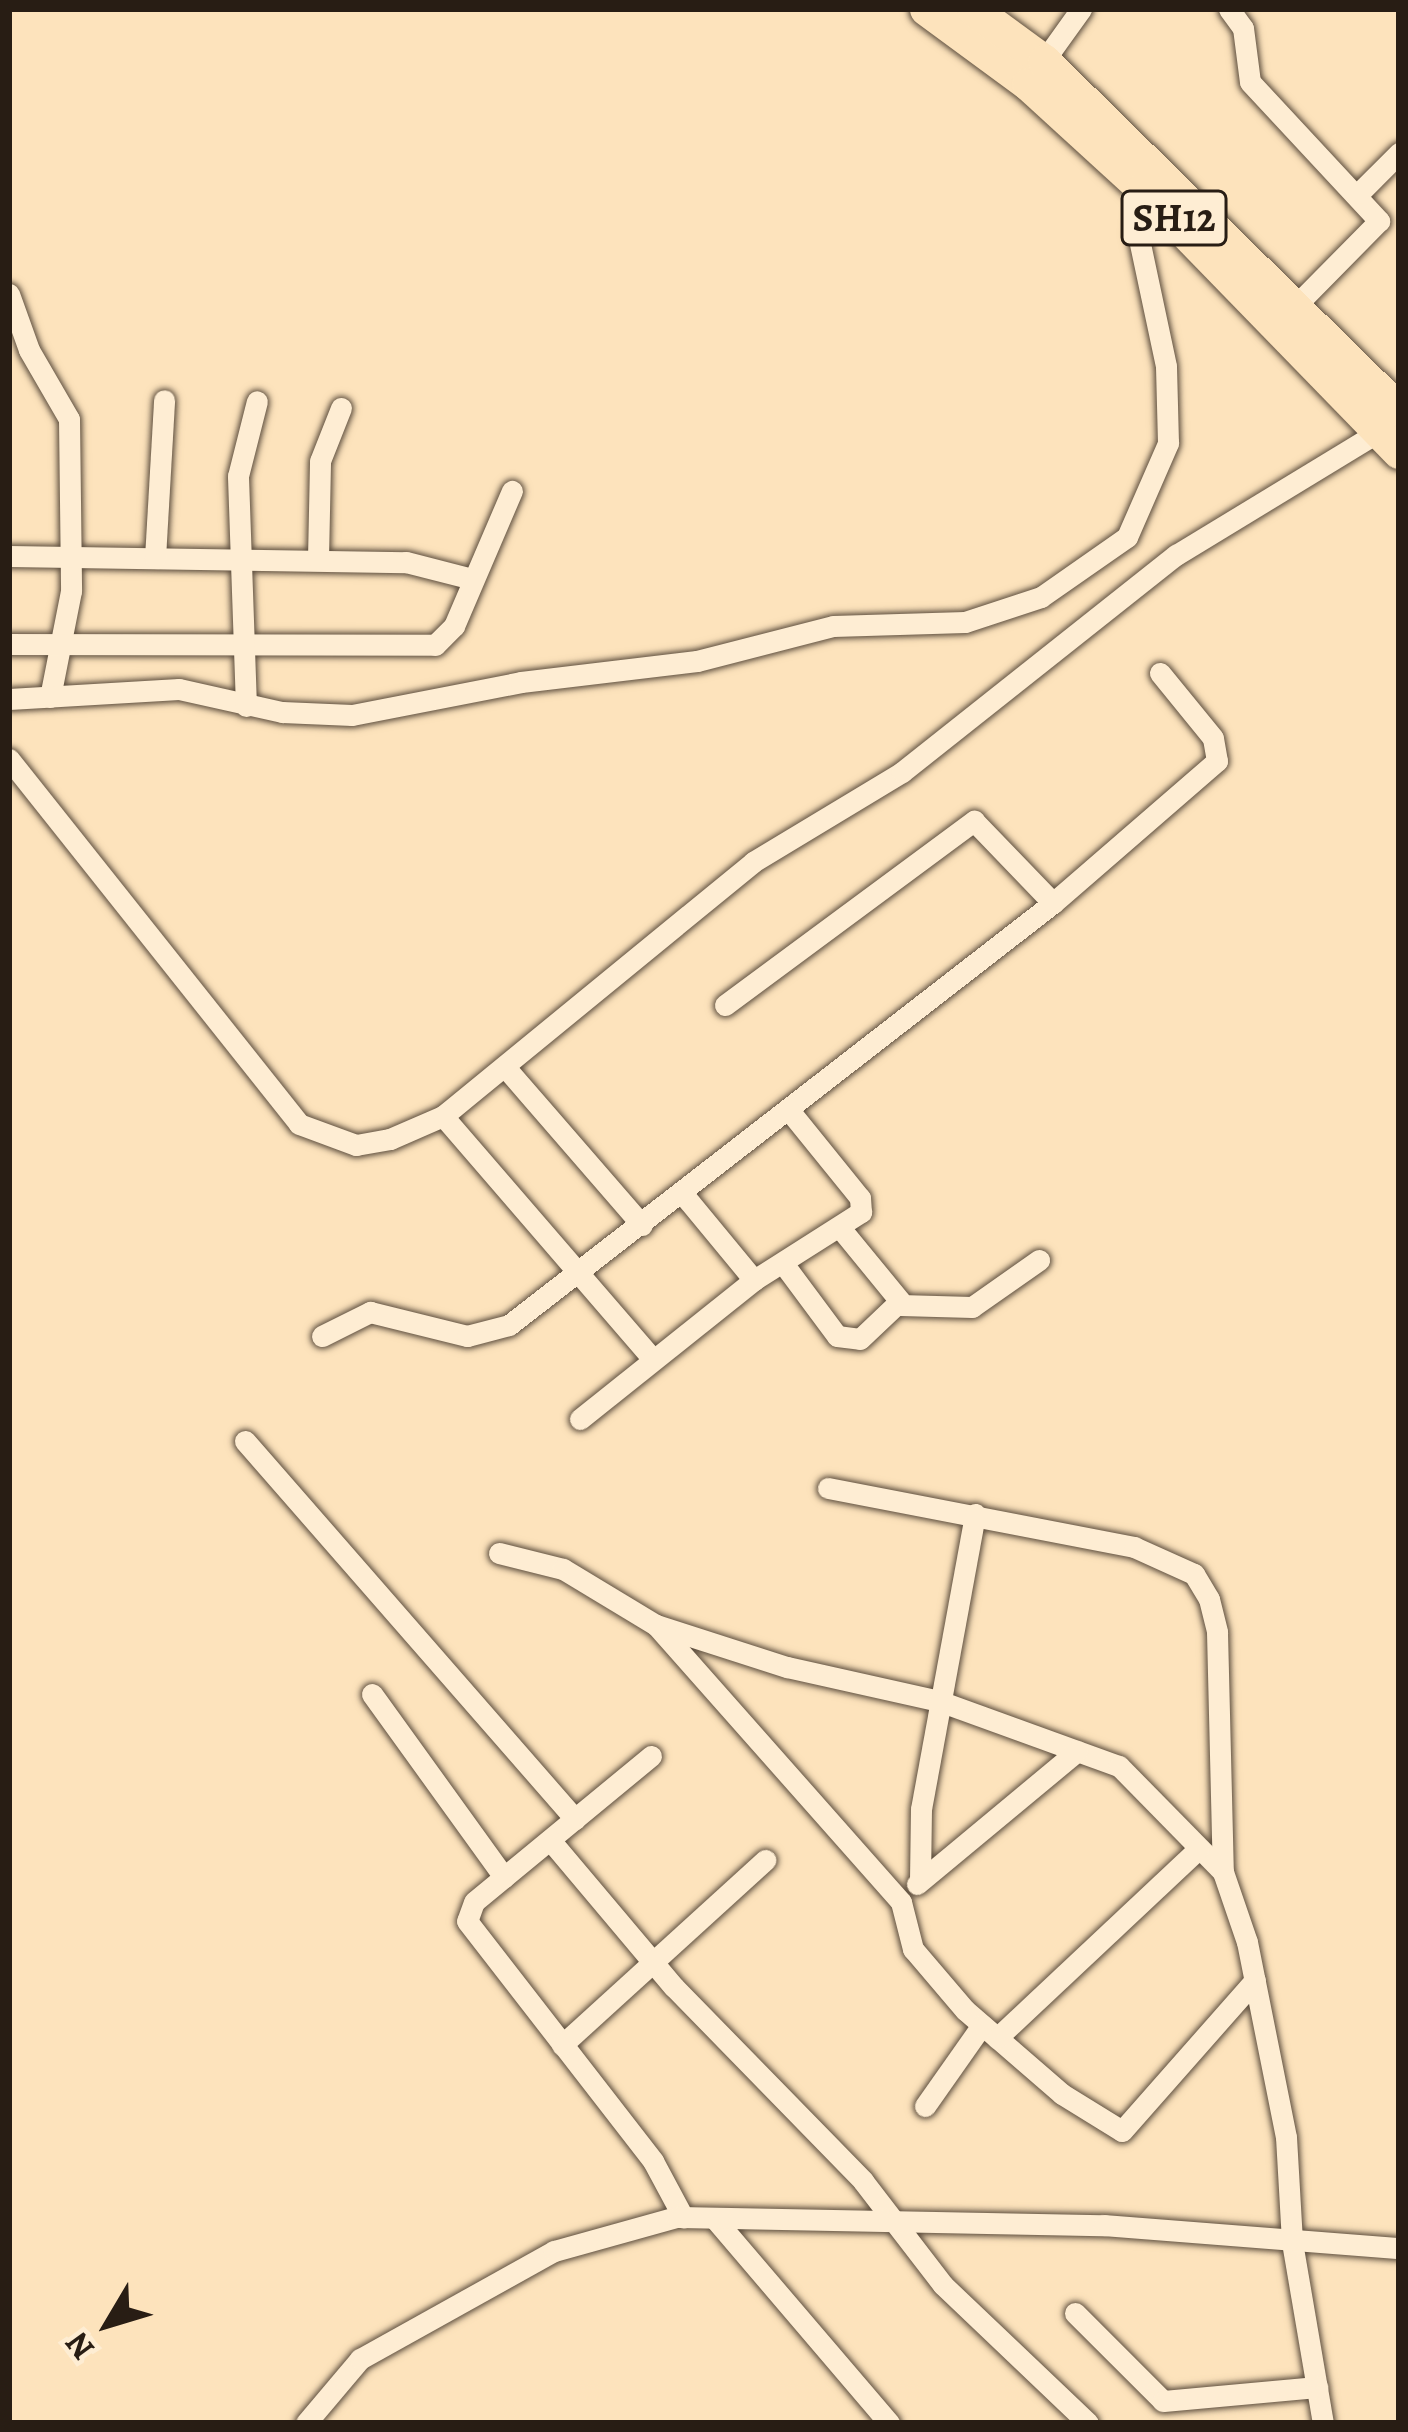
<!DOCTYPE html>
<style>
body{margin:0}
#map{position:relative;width:1408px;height:2432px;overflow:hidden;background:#fde3bc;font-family:Alegreya,serif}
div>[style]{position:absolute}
.roads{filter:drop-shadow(0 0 3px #5d4e3e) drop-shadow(0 0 3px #5d4e3e)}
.street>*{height:21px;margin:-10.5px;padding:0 10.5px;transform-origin:10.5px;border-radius:10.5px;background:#feedd3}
.primary>*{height:33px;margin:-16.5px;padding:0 16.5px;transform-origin:16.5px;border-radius:16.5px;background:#fde3bc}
span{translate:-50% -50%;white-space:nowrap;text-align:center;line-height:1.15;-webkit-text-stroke:9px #feedd3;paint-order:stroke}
.shield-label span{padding:3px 9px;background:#feedd3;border:3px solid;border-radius:9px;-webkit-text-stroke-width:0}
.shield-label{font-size:39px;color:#281d14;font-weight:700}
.frame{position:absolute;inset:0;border:12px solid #281d14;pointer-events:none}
.north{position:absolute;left:48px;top:2264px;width:120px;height:120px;-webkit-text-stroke:9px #feedd3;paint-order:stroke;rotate:232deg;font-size:33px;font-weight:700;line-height:48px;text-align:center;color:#281d14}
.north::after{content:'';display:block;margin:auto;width:42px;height:54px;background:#281d14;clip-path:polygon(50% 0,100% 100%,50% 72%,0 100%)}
</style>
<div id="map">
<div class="roads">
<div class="street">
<i style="left:1229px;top:9px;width:24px;rotate:54deg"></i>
<i style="left:1243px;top:28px;width:54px;rotate:82.6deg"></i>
<i style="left:1250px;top:82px;width:190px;rotate:47.1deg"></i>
<i style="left:1379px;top:221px;width:115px;rotate:134.6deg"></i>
<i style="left:1038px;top:69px;width:74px;rotate:-54.4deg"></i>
<i style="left:1359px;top:193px;width:57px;rotate:-45deg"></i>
<i style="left:9px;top:294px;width:59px;rotate:70.3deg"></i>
<i style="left:29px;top:350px;width:80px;rotate:59.9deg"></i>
<i style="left:69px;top:419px;width:172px;rotate:89.3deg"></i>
<i style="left:71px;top:591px;width:108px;rotate:101.2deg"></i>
<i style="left:9px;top:556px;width:397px;rotate:0.9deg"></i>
<i style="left:406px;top:562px;width:68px;rotate:14.4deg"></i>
<i style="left:155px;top:558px;width:158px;rotate:-86.7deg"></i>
<i style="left:318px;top:559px;width:98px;rotate:-88.8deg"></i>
<i style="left:320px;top:461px;width:57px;rotate:-68.4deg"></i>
<i style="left:9px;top:644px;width:426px;rotate:0.1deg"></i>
<i style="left:435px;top:645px;width:27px;rotate:-45deg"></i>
<i style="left:454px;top:626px;width:147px;rotate:-66.8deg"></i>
<i style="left:9px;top:699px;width:170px;rotate:-3.4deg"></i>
<i style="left:179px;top:689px;width:106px;rotate:12.6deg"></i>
<i style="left:282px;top:712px;width:70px;rotate:2.5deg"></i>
<i style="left:352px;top:715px;width:172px;rotate:-11deg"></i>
<i style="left:521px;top:682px;width:177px;rotate:-6.8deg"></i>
<i style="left:697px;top:661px;width:140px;rotate:-14.4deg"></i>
<i style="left:833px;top:626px;width:132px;rotate:-1.7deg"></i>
<i style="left:965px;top:622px;width:80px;rotate:-18.2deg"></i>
<i style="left:1041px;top:597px;width:105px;rotate:-34.9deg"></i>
<i style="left:1127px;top:537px;width:103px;rotate:-66.4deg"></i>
<i style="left:1168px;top:443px;width:77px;rotate:-91.5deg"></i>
<i style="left:1166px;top:366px;width:135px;rotate:-102deg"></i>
<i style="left:1138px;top:234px;width:45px;rotate:-83.7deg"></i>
<i style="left:246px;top:706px;width:230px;rotate:-92deg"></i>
<i style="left:238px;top:476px;width:77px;rotate:-75.8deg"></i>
<i style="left:9px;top:759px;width:466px;rotate:51.5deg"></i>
<i style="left:299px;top:1124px;width:61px;rotate:20.2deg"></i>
<i style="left:356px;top:1145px;width:35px;rotate:-10deg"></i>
<i style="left:390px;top:1139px;width:58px;rotate:-23.5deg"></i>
<i style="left:443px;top:1116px;width:401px;rotate:-39.3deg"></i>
<i style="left:753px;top:862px;width:174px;rotate:-31.1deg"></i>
<i style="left:902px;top:772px;width:350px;rotate:-38.4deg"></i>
<i style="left:1176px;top:555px;width:239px;rotate:-31.3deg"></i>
<i style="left:725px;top:1005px;width:310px;rotate:-36.5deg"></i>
<i style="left:974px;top:821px;width:114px;rotate:46.1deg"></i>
<i style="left:505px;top:1067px;width:209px;rotate:49.1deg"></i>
<i style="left:443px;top:1116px;width:321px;rotate:49.2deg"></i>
<i style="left:682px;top:1193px;width:113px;rotate:50.4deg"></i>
<i style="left:785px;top:1266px;width:87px;rotate:53.4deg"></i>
<i style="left:837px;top:1336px;width:23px;rotate:7deg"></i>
<i style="left:860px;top:1339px;width:55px;rotate:-43.5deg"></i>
<i style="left:900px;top:1301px;width:93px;rotate:-129.3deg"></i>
<i style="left:900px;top:1305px;width:72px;rotate:1.6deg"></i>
<i style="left:972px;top:1307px;width:82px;rotate:-35deg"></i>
<i style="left:322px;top:1336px;width:54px;rotate:-26.6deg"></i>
<i style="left:370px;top:1312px;width:100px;rotate:13.9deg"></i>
<i style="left:467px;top:1336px;width:43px;rotate:-14.7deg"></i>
<i style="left:509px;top:1325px;width:688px;rotate:-37.8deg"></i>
<i style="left:1053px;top:903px;width:217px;rotate:-40.9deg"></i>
<i style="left:1217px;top:761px;width:23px;rotate:-100deg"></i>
<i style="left:1213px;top:738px;width:84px;rotate:-129.2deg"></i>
<i style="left:580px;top:1419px;width:223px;rotate:-38.6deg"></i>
<i style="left:754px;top:1280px;width:127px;rotate:-32.4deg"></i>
<i style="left:861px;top:1212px;width:14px;rotate:-94deg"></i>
<i style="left:860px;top:1198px;width:114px;rotate:-129deg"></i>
<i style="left:245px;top:1441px;width:502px;rotate:48.88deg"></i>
<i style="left:828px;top:1488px;width:312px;rotate:10.9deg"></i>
<i style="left:1134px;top:1547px;width:66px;rotate:24.2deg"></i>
<i style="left:1194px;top:1574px;width:29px;rotate:59deg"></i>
<i style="left:1209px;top:1599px;width:34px;rotate:76deg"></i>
<i style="left:1217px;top:1632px;width:240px;rotate:88.6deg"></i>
<i style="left:1223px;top:1872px;width:74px;rotate:71.1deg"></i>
<i style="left:1247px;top:1942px;width:199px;rotate:78.7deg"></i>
<i style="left:1286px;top:2137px;width:105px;rotate:86.7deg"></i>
<i style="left:1292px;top:2242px;width:184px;rotate:80.3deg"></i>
<i style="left:499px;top:1553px;width:66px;rotate:14deg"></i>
<i style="left:563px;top:1569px;width:109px;rotate:31.1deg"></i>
<i style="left:656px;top:1625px;width:138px;rotate:17.8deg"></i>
<i style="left:787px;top:1667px;width:156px;rotate:12.6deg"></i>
<i style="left:939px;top:1701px;width:191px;rotate:19.9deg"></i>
<i style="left:1119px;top:1766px;width:148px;rotate:45.5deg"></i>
<i style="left:656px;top:1625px;width:370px;rotate:48.5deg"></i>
<i style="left:901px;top:1902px;width:49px;rotate:75.7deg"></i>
<i style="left:913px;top:1949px;width:80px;rotate:49.6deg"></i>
<i style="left:965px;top:2010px;width:128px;rotate:40.9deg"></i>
<i style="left:1062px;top:2094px;width:70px;rotate:31.7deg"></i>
<i style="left:1122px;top:2131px;width:201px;rotate:-48.6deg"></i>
<i style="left:372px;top:1694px;width:226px;rotate:54.2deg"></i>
<i style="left:651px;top:1756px;width:229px;rotate:140.5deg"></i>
<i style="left:474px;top:1902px;width:20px;rotate:110deg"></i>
<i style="left:467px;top:1921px;width:304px;rotate:52.2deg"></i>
<i style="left:653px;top:2161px;width:64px;rotate:61.8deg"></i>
<i style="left:550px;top:1840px;width:192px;rotate:49.9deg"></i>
<i style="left:674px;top:1987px;width:271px;rotate:45.7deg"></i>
<i style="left:863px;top:2181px;width:131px;rotate:52.4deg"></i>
<i style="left:943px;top:2285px;width:200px;rotate:43.6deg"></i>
<i style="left:920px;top:1880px;width:71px;rotate:-89.2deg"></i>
<i style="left:921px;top:1809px;width:300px;rotate:-79.6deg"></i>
<i style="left:917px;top:1884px;width:208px;rotate:-39.7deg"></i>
<i style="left:997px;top:2038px;width:276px;rotate:-43.2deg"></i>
<i style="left:562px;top:2045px;width:275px;rotate:-42.3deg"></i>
<i style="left:925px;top:2106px;width:99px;rotate:-54.9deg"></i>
<i style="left:714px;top:2218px;width:270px;rotate:49.5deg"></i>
<i style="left:1075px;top:2313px;width:124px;rotate:45deg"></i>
<i style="left:1163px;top:2401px;width:155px;rotate:-5.2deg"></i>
<i style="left:306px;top:2423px;width:84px;rotate:-49.8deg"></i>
<i style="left:360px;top:2359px;width:222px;rotate:-29.1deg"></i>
<i style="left:554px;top:2251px;width:128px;rotate:-15.5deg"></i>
<i style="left:677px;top:2217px;width:427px;rotate:1.1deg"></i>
<i style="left:1104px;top:2225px;width:296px;rotate:4.5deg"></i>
</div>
<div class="primary">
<i style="left:926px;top:9px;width:127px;rotate:36.3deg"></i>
<i style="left:1028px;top:84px;width:156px;rotate:42.4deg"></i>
<i style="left:1143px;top:189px;width:367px;rotate:45.8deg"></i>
<i style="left:973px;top:9px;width:88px;rotate:36.2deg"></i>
<i style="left:1044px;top:61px;width:498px;rotate:44.5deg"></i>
</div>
</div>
<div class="shield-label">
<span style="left:1174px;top:218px">SH12</span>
</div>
<div class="frame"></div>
<div class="north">N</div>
</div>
